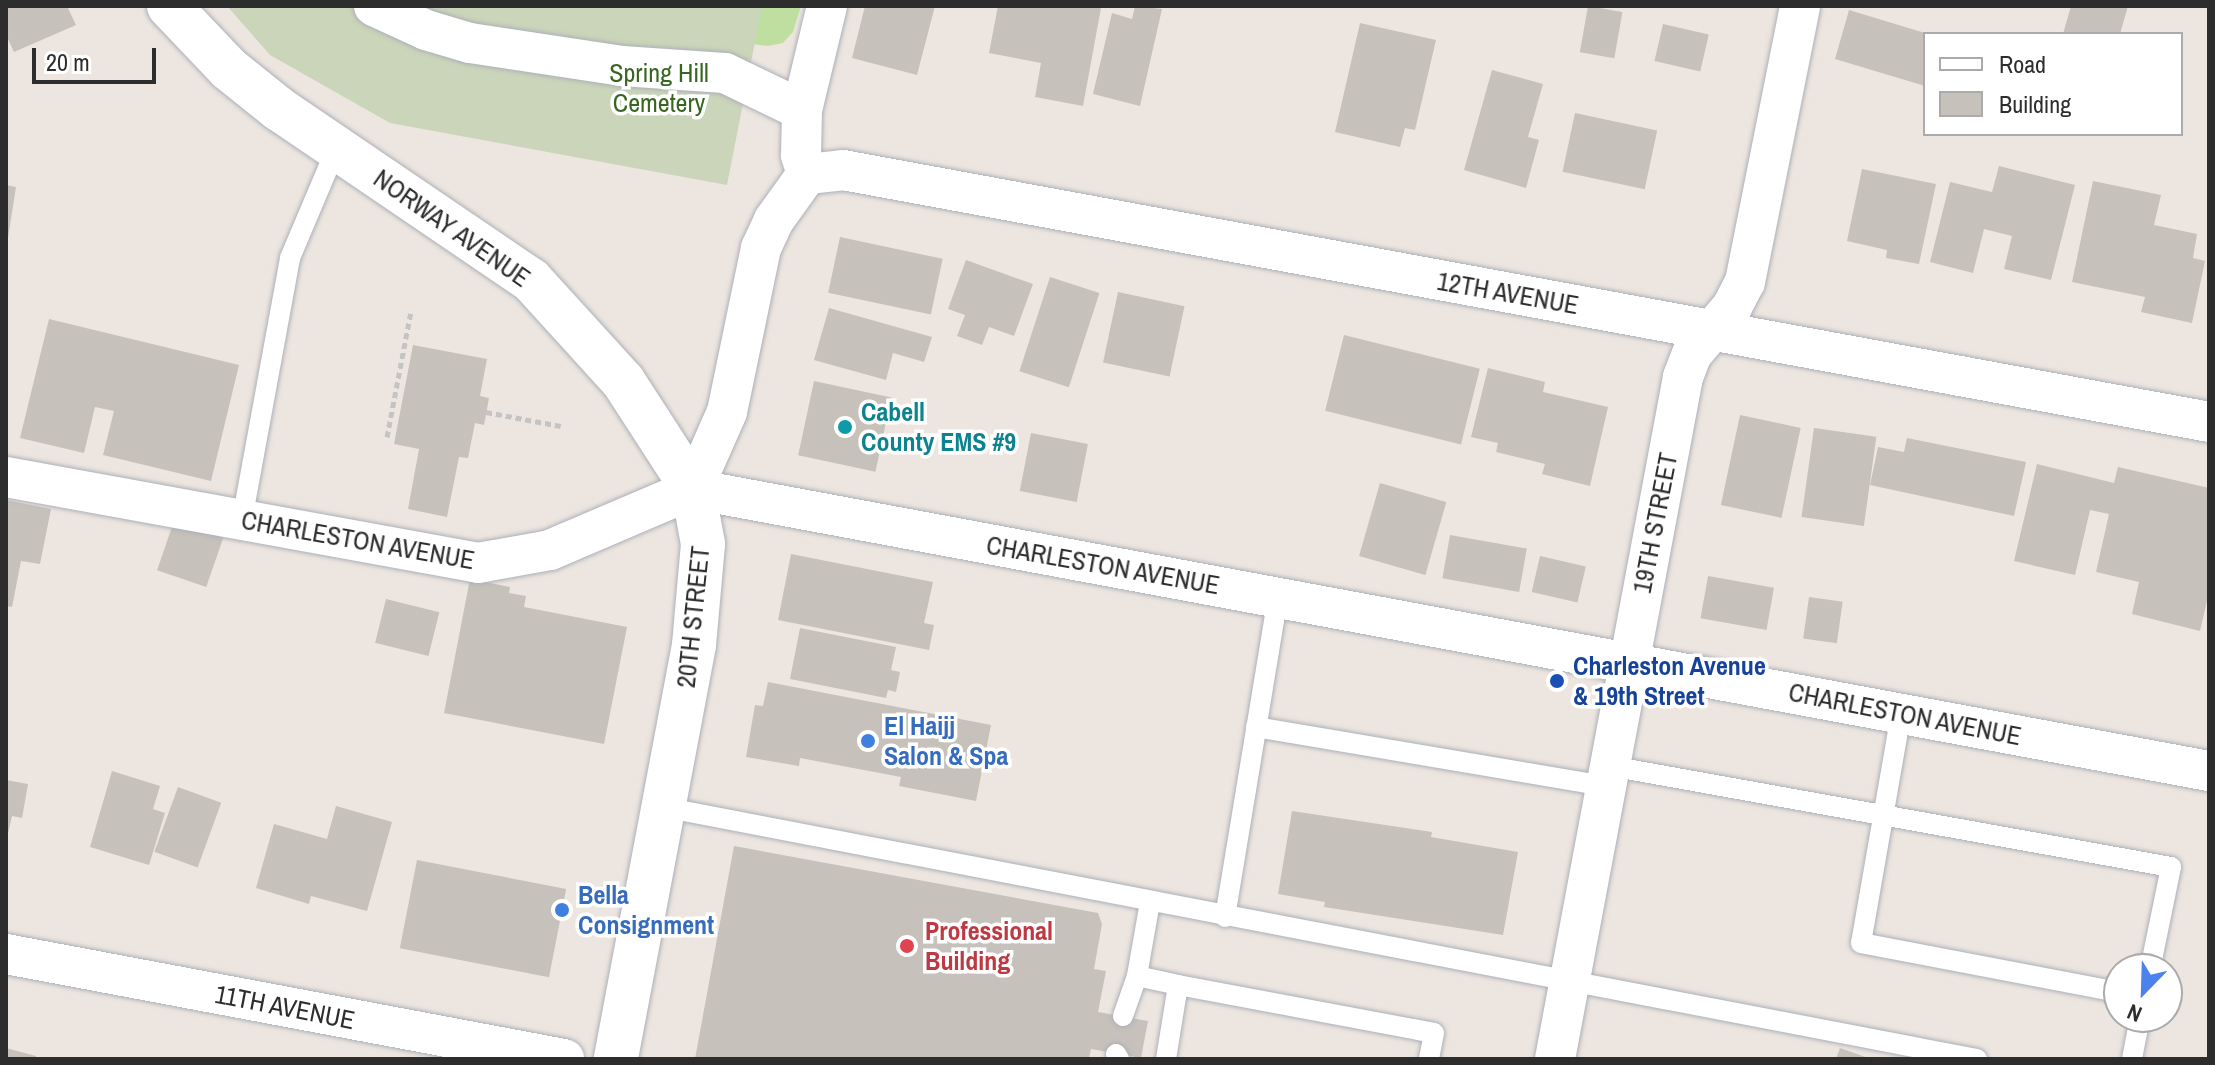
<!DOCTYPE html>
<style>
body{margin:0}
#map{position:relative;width:2215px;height:1065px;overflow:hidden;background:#ede6e0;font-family:"Archivo Narrow",sans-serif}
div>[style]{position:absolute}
.green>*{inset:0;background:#bfdfa1}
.cemetery>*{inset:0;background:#cbd5b9}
.building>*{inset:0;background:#c6c1bb;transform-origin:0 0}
.path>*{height:5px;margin-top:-2.5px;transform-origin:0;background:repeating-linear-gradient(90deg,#c4c4c4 0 6px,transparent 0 10px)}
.roads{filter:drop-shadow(0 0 2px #adb0b8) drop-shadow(0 0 2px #adb0b8)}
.lane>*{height:20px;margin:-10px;padding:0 10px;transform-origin:10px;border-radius:10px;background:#fff}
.street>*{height:40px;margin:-20px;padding:0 20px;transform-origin:20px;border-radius:20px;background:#fff}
.secondary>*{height:44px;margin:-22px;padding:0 22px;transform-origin:22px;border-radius:22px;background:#fff}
.dots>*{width:22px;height:22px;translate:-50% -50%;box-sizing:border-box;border:4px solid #fff;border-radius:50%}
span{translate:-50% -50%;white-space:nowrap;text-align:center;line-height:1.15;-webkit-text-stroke:7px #fff;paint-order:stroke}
.park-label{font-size:26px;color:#386621}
.street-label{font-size:26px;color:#2d2d2d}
.culture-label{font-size:26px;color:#0d838f;font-weight:700}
.left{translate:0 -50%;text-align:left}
.transit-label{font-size:26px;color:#164399;font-weight:700}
.shop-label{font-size:26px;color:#366cbe;font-weight:700}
.health-label{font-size:26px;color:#be3a42;font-weight:700}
.frame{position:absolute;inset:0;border:8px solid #2d2d2d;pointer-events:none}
.legend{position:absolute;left:1923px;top:32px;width:260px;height:104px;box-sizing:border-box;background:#fff;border:2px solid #ababab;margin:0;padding:10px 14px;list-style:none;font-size:24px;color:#2d2d2d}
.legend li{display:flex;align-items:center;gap:16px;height:40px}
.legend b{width:40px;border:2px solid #ababab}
.north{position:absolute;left:2103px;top:953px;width:80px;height:80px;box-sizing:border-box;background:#fff;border:2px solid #ababab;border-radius:50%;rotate:203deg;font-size:22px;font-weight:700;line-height:32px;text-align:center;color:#2d2d2d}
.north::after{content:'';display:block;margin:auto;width:28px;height:36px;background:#4d81ed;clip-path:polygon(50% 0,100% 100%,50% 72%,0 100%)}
.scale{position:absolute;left:32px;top:48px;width:124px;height:36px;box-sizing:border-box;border:4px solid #2d2d2d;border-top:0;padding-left:10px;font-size:24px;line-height:28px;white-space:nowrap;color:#2d2d2d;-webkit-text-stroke:6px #fff;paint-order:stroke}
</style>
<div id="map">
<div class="green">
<i style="clip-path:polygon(463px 6px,801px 6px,793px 32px,783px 43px,768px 46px)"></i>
</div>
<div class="cemetery">
<i style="clip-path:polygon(227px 6px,762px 6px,727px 185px,390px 123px,270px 55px)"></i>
</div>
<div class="building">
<i style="clip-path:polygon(6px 6px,67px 6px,76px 25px,14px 52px,6px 35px)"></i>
<i style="clip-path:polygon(865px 6px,935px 6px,917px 75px,852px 58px)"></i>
<i style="clip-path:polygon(998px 6px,1101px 8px,1083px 106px,1035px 97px,1041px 63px,989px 53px)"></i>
<i style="clip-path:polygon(1135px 6px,1162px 9px,1140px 106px,1093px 94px,1112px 13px,1132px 19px)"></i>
<i style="left:1588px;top:6px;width:35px;height:47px;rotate:10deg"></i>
<i style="clip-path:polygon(2071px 6px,2128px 6px,2120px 34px,2063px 34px)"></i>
<i style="clip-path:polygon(1849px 10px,1925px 33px,1925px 86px,1835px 59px)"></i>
<i style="clip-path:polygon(1360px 23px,1436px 40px,1415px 130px,1405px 128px,1400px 147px,1335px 132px)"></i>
<i style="left:1663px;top:24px;width:47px;height:38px;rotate:13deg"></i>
<i style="clip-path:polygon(1492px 70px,1543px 84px,1528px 137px,1539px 140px,1526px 188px,1464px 170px)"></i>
<i style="left:1575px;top:113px;width:84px;height:60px;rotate:12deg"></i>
<i style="clip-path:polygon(1999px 166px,2075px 185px,2051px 280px,2004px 269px,2012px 236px,1984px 229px,1973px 273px,1930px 262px,1950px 182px,1992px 192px)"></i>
<i style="clip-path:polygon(1862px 169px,1936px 184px,1919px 264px,1886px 258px,1887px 250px,1847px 241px)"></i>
<i style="clip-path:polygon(2093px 181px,2161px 195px,2154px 225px,2197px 234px,2193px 258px,2205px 261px,2192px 323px,2141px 312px,2145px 297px,2072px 282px)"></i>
<i style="clip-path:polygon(6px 185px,16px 187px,8px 238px,6px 238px)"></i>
<i style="left:840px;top:237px;width:105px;height:57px;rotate:12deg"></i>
<i style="clip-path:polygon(966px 260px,1033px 284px,1014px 336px,989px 327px,982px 345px,957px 336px,965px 315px,948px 309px)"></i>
<i style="left:1050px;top:277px;width:52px;height:99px;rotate:18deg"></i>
<i style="left:1118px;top:292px;width:68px;height:72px;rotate:12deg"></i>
<i style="clip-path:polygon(829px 308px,932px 337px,924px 362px,893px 353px,886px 380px,814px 360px)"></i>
<i style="clip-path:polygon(49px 319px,239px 365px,211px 481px,103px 455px,114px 411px,95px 407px,84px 453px,20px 438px)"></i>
<i style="left:1344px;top:335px;width:140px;height:78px;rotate:14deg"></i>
<i style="clip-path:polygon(413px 345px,487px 359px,480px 396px,489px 398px,484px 425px,475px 423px,468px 458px,459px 457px,447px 517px,408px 509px,419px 449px,394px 444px)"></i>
<i style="clip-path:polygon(1488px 368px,1545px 382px,1543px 392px,1608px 407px,1590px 486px,1542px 474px,1545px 464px,1496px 452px,1498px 443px,1471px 437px)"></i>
<i style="left:814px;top:381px;width:79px;height:76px;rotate:12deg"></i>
<i style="left:1740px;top:415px;width:62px;height:92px;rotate:12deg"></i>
<i style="left:1814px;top:428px;width:63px;height:90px;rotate:8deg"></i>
<i style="left:1031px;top:433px;width:58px;height:59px;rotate:11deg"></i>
<i style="clip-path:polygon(1907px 438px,2026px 462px,2014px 516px,1870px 485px,1878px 447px,1904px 452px)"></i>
<i style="clip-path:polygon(2037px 464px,2114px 483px,2118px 467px,2209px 488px,2209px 592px,2200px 631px,2132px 614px,2139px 582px,2096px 572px,2109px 514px,2090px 510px,2075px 575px,2014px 561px)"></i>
<i style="left:1380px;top:483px;width:69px;height:76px;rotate:16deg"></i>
<i style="clip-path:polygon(6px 500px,51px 509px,40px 564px,21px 561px,12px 607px,6px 606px)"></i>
<i style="left:174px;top:521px;width:52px;height:52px;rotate:19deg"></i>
<i style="left:1450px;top:535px;width:78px;height:44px;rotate:10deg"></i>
<i style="clip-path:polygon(791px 554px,933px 582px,924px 623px,934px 625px,929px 650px,778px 620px)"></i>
<i style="left:1540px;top:556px;width:47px;height:37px;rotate:13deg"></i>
<i style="left:1708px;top:576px;width:67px;height:43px;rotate:10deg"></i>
<i style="clip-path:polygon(470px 579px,510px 587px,509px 593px,526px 596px,524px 607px,627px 627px,604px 744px,444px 713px)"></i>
<i style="left:1809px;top:597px;width:34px;height:42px;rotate:8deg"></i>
<i style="left:386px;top:599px;width:55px;height:45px;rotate:14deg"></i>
<i style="clip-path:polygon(800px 628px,896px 647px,891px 670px,900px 672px,896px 692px,888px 690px,886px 698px,790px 679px)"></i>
<i style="clip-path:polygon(768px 682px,991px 725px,976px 801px,899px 786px,901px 777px,800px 758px,799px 766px,746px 757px,755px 705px,763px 706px)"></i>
<i style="clip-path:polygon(112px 771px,160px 786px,153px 809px,165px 813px,149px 865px,90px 847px)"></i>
<i style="clip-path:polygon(6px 780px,28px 784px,22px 818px,12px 816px,7px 838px)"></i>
<i style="left:178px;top:787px;width:46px;height:69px;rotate:20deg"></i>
<i style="clip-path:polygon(336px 806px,392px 822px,367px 911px,311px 896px,309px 904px,256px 888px,274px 824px,327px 839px)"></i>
<i style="clip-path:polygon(1292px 811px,1432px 832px,1431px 837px,1518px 852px,1503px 935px,1324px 907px,1325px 902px,1278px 894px)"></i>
<i style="clip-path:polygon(734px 846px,1098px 913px,1102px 924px,1094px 969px,1106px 971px,1098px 1012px,1148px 1021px,1141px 1058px,1091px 1049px,1089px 1058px,1077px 1059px,695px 1059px)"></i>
<i style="left:417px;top:860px;width:152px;height:90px;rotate:11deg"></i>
<i style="clip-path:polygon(6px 1048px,36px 1056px,35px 1059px,6px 1059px)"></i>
<i style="clip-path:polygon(1840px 1048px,1871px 1059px,1836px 1059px)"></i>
</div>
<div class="path">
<i style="left:486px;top:412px;width:76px;rotate:10.6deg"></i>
<i style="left:387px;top:437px;width:128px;rotate:-79.2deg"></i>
</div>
<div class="roads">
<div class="lane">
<i style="left:242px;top:520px;width:266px;rotate:-79.6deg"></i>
<i style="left:290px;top:258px;width:118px;rotate:-67.1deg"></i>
<i style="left:1901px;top:714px;width:232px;rotate:99.9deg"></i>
<i style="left:1861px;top:943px;width:263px;rotate:10.8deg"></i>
<i style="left:1256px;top:727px;width:355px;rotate:9.6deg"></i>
<i style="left:1610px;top:766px;width:570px;rotate:10.21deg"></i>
<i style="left:2171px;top:867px;width:104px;rotate:101.6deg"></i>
<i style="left:663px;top:807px;width:1338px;rotate:10.86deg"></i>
<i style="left:1150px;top:902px;width:75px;rotate:100deg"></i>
<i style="left:1137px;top:976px;width:42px;rotate:12.4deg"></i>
<i style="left:1178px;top:985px;width:75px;rotate:99.2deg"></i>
<i style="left:1225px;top:917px;width:323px;rotate:-80.6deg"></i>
<i style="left:1178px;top:985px;width:260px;rotate:10.6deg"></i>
<i style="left:1434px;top:1033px;width:26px;rotate:101deg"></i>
<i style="left:1123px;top:1016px;width:42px;rotate:-70.7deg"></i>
<i style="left:1116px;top:1054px;width:6px;rotate:59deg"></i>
<i style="left:2132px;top:1059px;width:43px;rotate:-79.2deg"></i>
</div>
<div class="street">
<i style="left:374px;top:6px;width:57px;rotate:24.8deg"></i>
<i style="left:426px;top:30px;width:46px;rotate:16.5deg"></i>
<i style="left:470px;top:43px;width:154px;rotate:8.6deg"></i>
<i style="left:622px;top:66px;width:103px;rotate:3.9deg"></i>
<i style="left:725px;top:73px;width:85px;rotate:25.7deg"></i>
<i style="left:807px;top:174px;width:36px;rotate:-6deg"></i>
<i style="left:843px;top:170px;width:1389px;rotate:10.45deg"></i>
<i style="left:807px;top:174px;width:20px;rotate:-108deg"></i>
<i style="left:801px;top:155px;width:45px;rotate:-88.7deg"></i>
<i style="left:802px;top:110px;width:107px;rotate:-76.5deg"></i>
<i style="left:6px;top:477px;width:480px;rotate:10.3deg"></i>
<i style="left:478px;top:563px;width:73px;rotate:-10.2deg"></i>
<i style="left:550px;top:550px;width:155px;rotate:-23.1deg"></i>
<i style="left:693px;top:489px;width:1542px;rotate:10.54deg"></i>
<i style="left:693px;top:489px;width:84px;rotate:-66.2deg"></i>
<i style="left:727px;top:412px;width:167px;rotate:-78.3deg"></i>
<i style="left:761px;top:248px;width:31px;rotate:-65deg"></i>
<i style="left:774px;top:220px;width:57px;rotate:-54.3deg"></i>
<i style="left:6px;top:954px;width:568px;rotate:10.66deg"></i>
<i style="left:1555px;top:1059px;width:694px;rotate:-79.37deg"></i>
<i style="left:1683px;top:377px;width:25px;rotate:-69deg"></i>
<i style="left:1692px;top:354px;width:62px;rotate:-49.6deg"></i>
<i style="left:1732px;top:307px;width:28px;rotate:-63deg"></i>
<i style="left:1745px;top:282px;width:281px;rotate:-78.7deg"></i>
</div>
<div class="secondary">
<i style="left:169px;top:6px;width:87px;rotate:46.4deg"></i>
<i style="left:229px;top:69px;width:64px;rotate:38.7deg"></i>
<i style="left:279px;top:109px;width:305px;rotate:34.2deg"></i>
<i style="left:531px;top:280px;width:137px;rotate:47.7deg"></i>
<i style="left:623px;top:381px;width:129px;rotate:57.1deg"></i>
<i style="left:693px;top:489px;width:56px;rotate:79.7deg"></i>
<i style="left:703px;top:544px;width:101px;rotate:95.1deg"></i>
<i style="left:694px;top:645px;width:421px;rotate:100.7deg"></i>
</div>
</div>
<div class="dots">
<i style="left:845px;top:427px;background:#0f9aa8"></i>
<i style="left:1557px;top:681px;background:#1a4fb4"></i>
<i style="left:868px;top:741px;background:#3f7fe0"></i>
<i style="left:562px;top:910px;background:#3f7fe0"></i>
<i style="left:907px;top:946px;background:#e0444e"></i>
</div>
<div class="park-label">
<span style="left:659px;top:88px">Spring Hill<br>Cemetery</span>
</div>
<div class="street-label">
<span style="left:452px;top:228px;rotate:35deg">NORWAY AVENUE</span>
<span style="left:1508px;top:293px;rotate:10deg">12TH AVENUE</span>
<span style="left:1655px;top:523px;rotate:-79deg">19TH STREET</span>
<span style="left:358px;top:540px;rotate:10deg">CHARLESTON AVENUE</span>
<span style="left:1103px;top:565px;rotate:10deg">CHARLESTON AVENUE</span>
<span style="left:693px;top:617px;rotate:-84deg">20TH STREET</span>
<span style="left:1905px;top:714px;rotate:11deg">CHARLESTON AVENUE</span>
<span style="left:285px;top:1007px;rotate:11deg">11TH AVENUE</span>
</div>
<div class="culture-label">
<span class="left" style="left:861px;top:427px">Cabell<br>County EMS #9</span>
</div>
<div class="transit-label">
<span class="left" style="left:1573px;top:681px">Charleston Avenue<br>&amp; 19th Street</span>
</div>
<div class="shop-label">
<span class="left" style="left:884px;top:741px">El Haijj<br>Salon &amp; Spa</span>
<span class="left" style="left:578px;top:910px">Bella<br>Consignment</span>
</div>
<div class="health-label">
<span class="left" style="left:925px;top:946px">Professional<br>Building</span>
</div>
<div class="frame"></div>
<ul class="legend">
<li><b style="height:10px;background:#fff"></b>Road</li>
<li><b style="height:22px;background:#c6c1bb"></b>Building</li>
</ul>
<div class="north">N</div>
<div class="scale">20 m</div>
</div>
